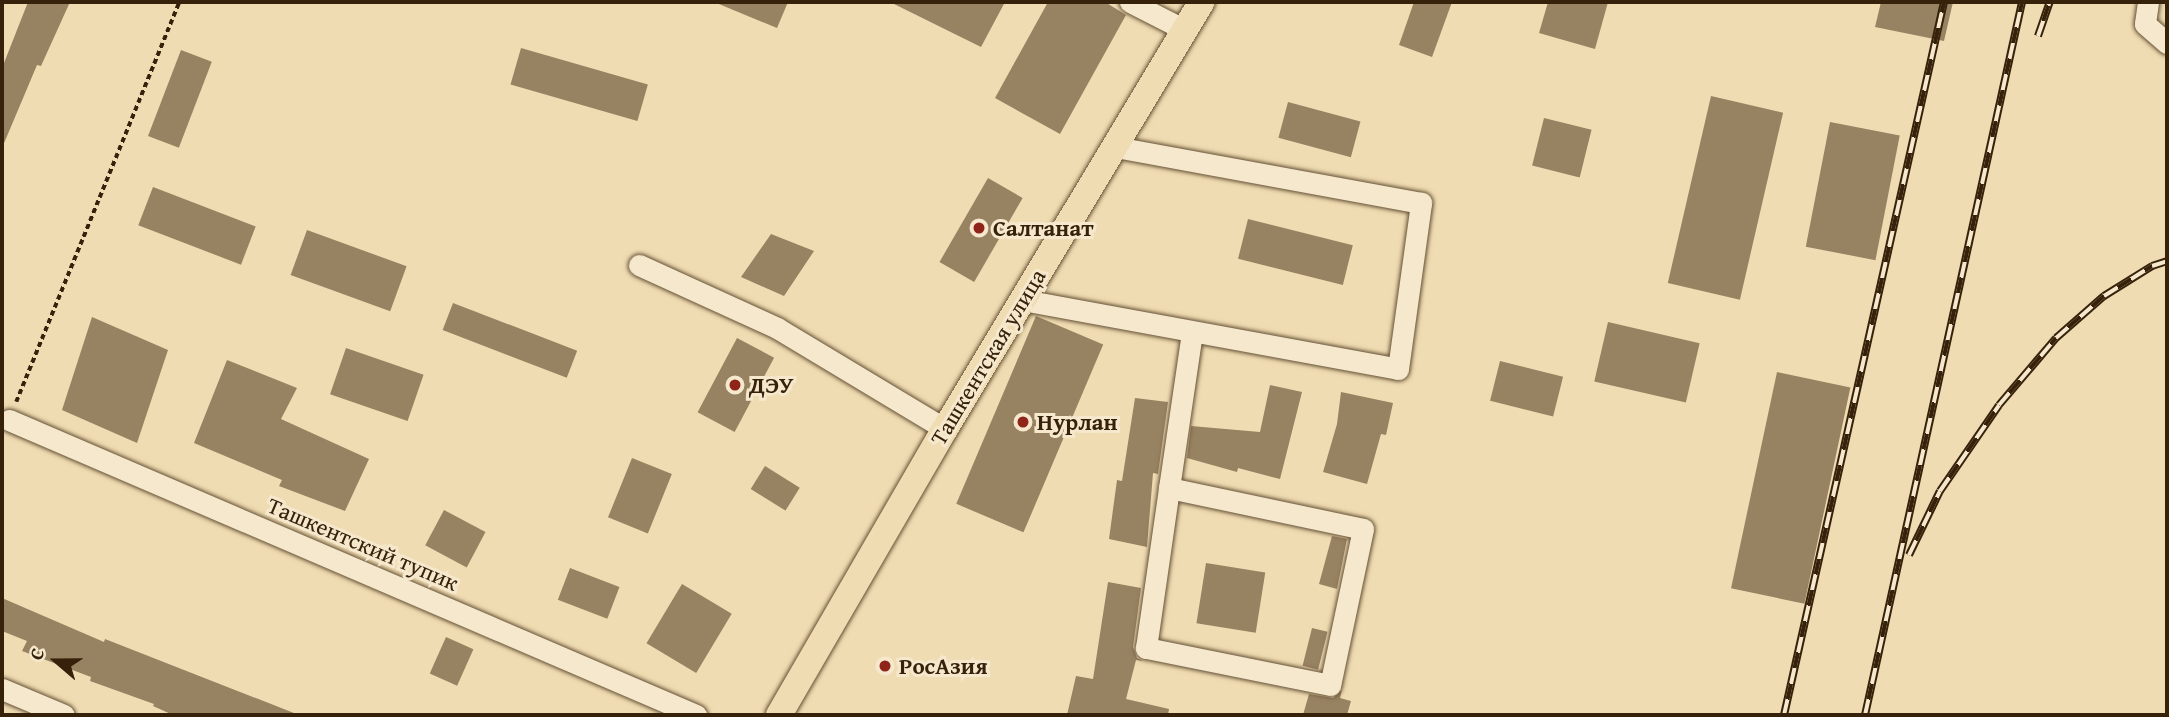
<!DOCTYPE html>
<meta charset="utf-8">
<style>
body{margin:0}
#map{position:relative;width:2169px;height:717px;overflow:hidden;background:#f0dcb2;font-family:"Gentium Book Plus",serif}
div>[style]{position:absolute}
.building>*{inset:0;background:#978262;transform-origin:0 0}
.path>*{height:3.5px;margin-top:-1.75px;transform-origin:0;background:repeating-linear-gradient(90deg,#36210b 0 5px,transparent 0 8.5px)}
.roads{filter:drop-shadow(0 0 2px #645035) drop-shadow(0 0 2px #645035)}
.minor>*{height:21px;margin:-10.5px;padding:0 10.5px;transform-origin:10.5px;border-radius:10.5px;background:#f5e8cd}
.major>*{height:26px;margin:-13px;padding:0 13px;transform-origin:13px;border-radius:13px;background:#f0dcb2}
.rail>*{height:8px;margin-top:-4px;transform-origin:0;background:repeating-linear-gradient(90deg,#f5e8cd 0 16px,#36210b 0 32px);box-sizing:border-box;border-block:2px solid #36210b}
.dots>*{width:19px;height:19px;translate:-50% -50%;box-sizing:border-box;border:4px solid #f5e8cd;border-radius:50%}
span{translate:-50% -50%;white-space:nowrap;text-align:center;line-height:1.15;-webkit-text-stroke:6px #f5e8cd;paint-order:stroke}
.poi-label{font-size:23px;color:#36210b;font-weight:700}
.left{translate:0 -50%;text-align:left}
.street-label{font-size:23px;color:#36210b}
.frame{position:absolute;inset:0;border:4px solid #36210b;pointer-events:none}
.north{position:absolute;left:21px;top:626px;width:70px;height:70px;-webkit-text-stroke:5px #f5e8cd;paint-order:stroke;rotate:290deg;font-size:19px;font-weight:700;line-height:28px;text-align:center;color:#36210b}
.north::after{content:'';display:block;margin:auto;width:24px;height:32px;background:#36210b;clip-path:polygon(50% 0,100% 100%,50% 72%,0 100%)}
</style>
<div id="map">
<div class="building">
<i style="clip-path:polygon(28px 2px,70px 2px,41px 66px,37px 65px,2px 148px,2px 68px)"></i>
<i style="clip-path:polygon(714px 2px,788px 2px,777px 28px)"></i>
<i style="clip-path:polygon(890px 2px,1005px 2px,981px 47px)"></i>
<i style="clip-path:polygon(1048px 2px,1105px 2px,1126px 15px,1060px 134px,995px 98px)"></i>
<i style="clip-path:polygon(1414px 2px,1452px 2px,1432px 57px,1399px 45px)"></i>
<i style="clip-path:polygon(1548px 2px,1608px 2px,1595px 49px,1539px 33px)"></i>
<i style="clip-path:polygon(1881px 2px,1953px 2px,1944px 41px,1875px 27px)"></i>
<i style="left:521px;top:48px;width:132px;height:38px;rotate:16deg"></i>
<i style="left:181px;top:50px;width:33px;height:92px;rotate:21deg"></i>
<i style="left:1711px;top:96px;width:74px;height:192px;rotate:13deg"></i>
<i style="left:1288px;top:102px;width:75px;height:37px;rotate:15deg"></i>
<i style="left:1544px;top:118px;width:49px;height:49px;rotate:14deg"></i>
<i style="left:1830px;top:122px;width:71px;height:127px;rotate:11deg"></i>
<i style="left:988px;top:178px;width:40px;height:97px;rotate:30deg"></i>
<i style="left:153px;top:187px;width:110px;height:41px;rotate:21deg"></i>
<i style="left:1248px;top:219px;width:108px;height:41px;rotate:14deg"></i>
<i style="left:307px;top:230px;width:106px;height:48px;rotate:20deg"></i>
<i style="clip-path:polygon(771px 234px,814px 251px,784px 296px,741px 277px)"></i>
<i style="left:453px;top:303px;width:133px;height:29px;rotate:21deg"></i>
<i style="left:1036px;top:316px;width:73px;height:204px;rotate:23deg"></i>
<i style="clip-path:polygon(92px 317px,168px 350px,137px 443px,62px 410px)"></i>
<i style="left:1608px;top:322px;width:94px;height:61px;rotate:13deg"></i>
<i style="left:737px;top:338px;width:42px;height:84px;rotate:28deg"></i>
<i style="left:346px;top:348px;width:82px;height:49px;rotate:19deg"></i>
<i style="clip-path:polygon(227px 360px,297px 388px,281px 419px,369px 459px,345px 511px,279px 486px,282px 480px,194px 443px)"></i>
<i style="left:1500px;top:361px;width:65px;height:41px;rotate:14deg"></i>
<i style="left:1777px;top:372px;width:75px;height:221px;rotate:12deg"></i>
<i style="clip-path:polygon(1270px 385px,1302px 392px,1280px 479px,1238px 468px,1237px 472px,1187px 458px,1191px 426px,1260px 432px)"></i>
<i style="clip-path:polygon(1341px 392px,1393px 403px,1386px 435px,1381px 434px,1367px 484px,1323px 472px,1337px 424px)"></i>
<i style="clip-path:polygon(1135px 398px,1168px 402px,1158px 474px,1153px 473px,1147px 547px,1109px 539px,1117px 480px,1122px 481px)"></i>
<i style="left:632px;top:458px;width:43px;height:64px;rotate:22deg"></i>
<i style="left:765px;top:466px;width:41px;height:27px;rotate:32deg"></i>
<i style="left:444px;top:510px;width:47px;height:40px;rotate:28deg"></i>
<i style="clip-path:polygon(1332px 536px,1347px 539px,1337px 589px,1319px 584px)"></i>
<i style="left:1206px;top:563px;width:60px;height:61px;rotate:9deg"></i>
<i style="left:570px;top:568px;width:53px;height:34px;rotate:21deg"></i>
<i style="clip-path:polygon(1108px 582px,1141px 588px,1133px 647px,1137px 658px,1143px 661px,1136px 660px,1126px 699px,1169px 709px,1168px 715px,1067px 715px,1076px 676px,1093px 679px)"></i>
<i style="left:682px;top:584px;width:58px;height:69px;rotate:31deg"></i>
<i style="clip-path:polygon(2px 598px,104px 642px,105px 639px,299px 715px,173px 715px,153px 706px,154px 704px,90px 681px,91px 677px,22px 651px,27px 641px,2px 631px)"></i>
<i style="left:1312px;top:628px;width:16px;height:39px;rotate:14deg"></i>
<i style="left:446px;top:637px;width:30px;height:40px;rotate:24deg"></i>
<i style="clip-path:polygon(1342px 690px,1340px 698px,1351px 701px,1347px 715px,1303px 715px,1309px 694px,1333px 698px)"></i>
</div>
<div class="path">
<i style="left:16px;top:402px;width:432px;rotate:-67.8deg"></i>
</div>
<div class="roads">
<div class="minor">
<i style="left:1130px;top:2px;width:62px;rotate:27deg"></i>
<i style="left:2148px;top:2px;width:22px;rotate:98deg"></i>
<i style="left:2145px;top:24px;width:29px;rotate:41deg"></i>
<i style="left:639px;top:265px;width:152px;rotate:24.5deg"></i>
<i style="left:777px;top:328px;width:196px;rotate:31deg"></i>
<i style="left:1023px;top:300px;width:381px;rotate:10.4deg"></i>
<i style="left:1398px;top:369px;width:168px;rotate:-82.1deg"></i>
<i style="left:1421px;top:203px;width:311px;rotate:-169.6deg"></i>
<i style="left:9px;top:420px;width:748px;rotate:23.24deg"></i>
<i style="left:1169px;top:488px;width:198px;rotate:11.9deg"></i>
<i style="left:1363px;top:529px;width:159px;rotate:101.9deg"></i>
<i style="left:1330px;top:685px;width:188px;rotate:-168.6deg"></i>
<i style="left:1146px;top:648px;width:162px;rotate:-81.8deg"></i>
<i style="left:1169px;top:488px;width:158px;rotate:-81.6deg"></i>
<i style="left:2px;top:689px;width:67px;rotate:22.8deg"></i>
</div>
<div class="major">
<i style="left:779px;top:715px;width:331px;rotate:-59.9deg"></i>
<i style="left:945px;top:429px;width:498px;rotate:-59deg"></i>
</div>
</div>
<div class="rail">
<i style="left:2038px;top:36px;width:36px;rotate:-71deg"></i>
<i style="left:1909px;top:555px;width:71px;rotate:-64.2deg"></i>
<i style="left:1940px;top:491px;width:104px;rotate:-55.5deg"></i>
<i style="left:1999px;top:405px;width:88px;rotate:-49.6deg"></i>
<i style="left:2056px;top:338px;width:64px;rotate:-41.2deg"></i>
<i style="left:2104px;top:296px;width:57px;rotate:-32deg"></i>
<i style="left:2152px;top:266px;width:16px;rotate:-18deg"></i>
<i style="left:1784px;top:715px;width:731px;rotate:-77.35deg"></i>
<i style="left:1865px;top:715px;width:730px;rotate:-77.58deg"></i>
</div>
<div class="dots">
<i style="left:979px;top:228px;background:#8f2418"></i>
<i style="left:735px;top:385px;background:#8f2418"></i>
<i style="left:1023px;top:422px;background:#8f2418"></i>
<i style="left:885px;top:666px;background:#8f2418"></i>
</div>
<div class="poi-label">
<span class="left" style="left:993px;top:228px">Салтанат</span>
<span class="left" style="left:749px;top:385px">ДЭУ</span>
<span class="left" style="left:1037px;top:422px">Нурлан</span>
<span class="left" style="left:899px;top:666px">РосАзия</span>
</div>
<div class="street-label">
<span style="left:988px;top:357px;rotate:-59deg">Ташкентская улица</span>
<span style="left:363px;top:544px;rotate:23deg">Ташкентский тупик</span>
</div>
<div class="frame"></div>
<div class="north">С</div>
</div>
